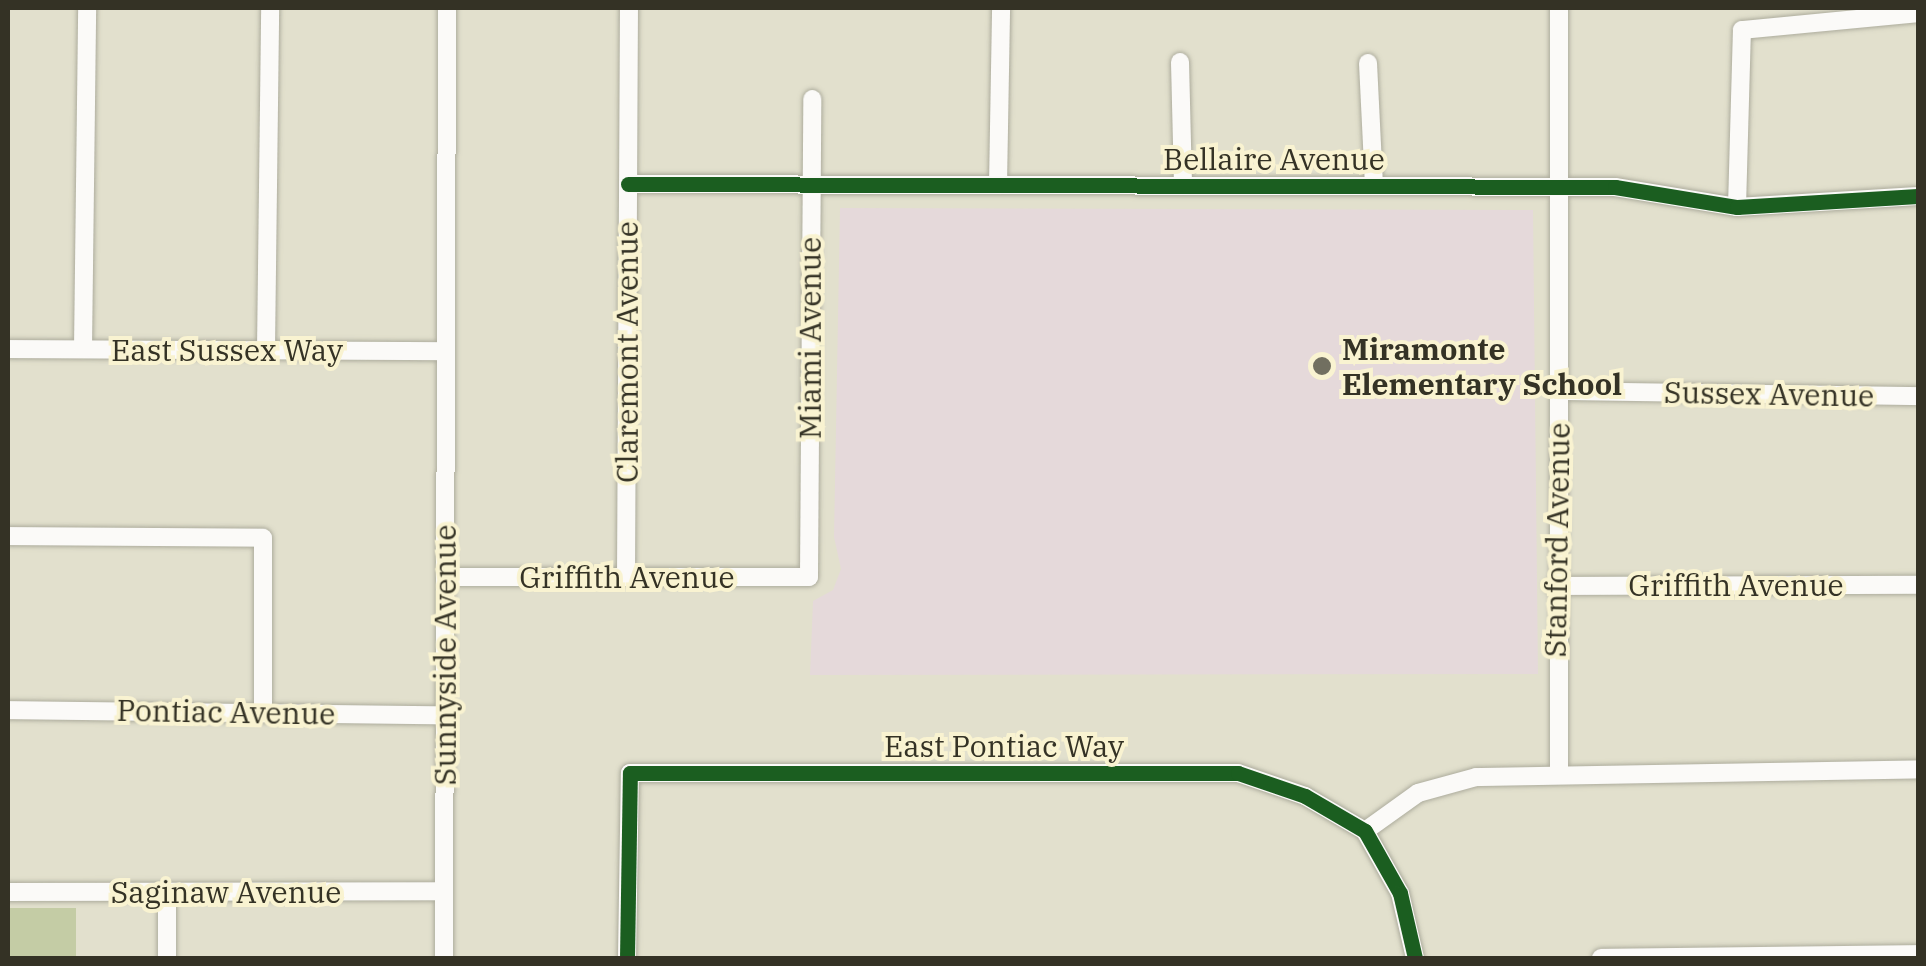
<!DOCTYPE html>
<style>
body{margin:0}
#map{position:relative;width:1926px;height:966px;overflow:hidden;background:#e2e0cd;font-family:"IBM Plex Serif",serif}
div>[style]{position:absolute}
.education>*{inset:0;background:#e5d9da}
.green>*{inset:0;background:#c4cca5;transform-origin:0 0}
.roads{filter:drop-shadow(0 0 2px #adac9d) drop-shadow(0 0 2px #adac9d)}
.minor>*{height:18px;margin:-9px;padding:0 9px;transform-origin:9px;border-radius:9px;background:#fbfaf8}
.cycleway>*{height:15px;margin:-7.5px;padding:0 7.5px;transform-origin:7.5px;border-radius:7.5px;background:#1b5e20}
.dots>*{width:28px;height:28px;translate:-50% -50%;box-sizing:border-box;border:5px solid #f9f3d1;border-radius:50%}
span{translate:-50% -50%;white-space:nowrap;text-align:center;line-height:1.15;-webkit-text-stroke:8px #f9f3d1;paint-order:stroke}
.street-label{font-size:30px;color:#343225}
.poi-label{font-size:30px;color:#343225;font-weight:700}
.left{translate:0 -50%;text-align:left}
.frame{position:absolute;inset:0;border:10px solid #343225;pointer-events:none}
</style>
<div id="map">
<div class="education">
<i style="clip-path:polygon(840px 208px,1533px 210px,1538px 674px,810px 675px,813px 601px,833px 590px,841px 569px,834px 537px)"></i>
</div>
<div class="green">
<i style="left:8px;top:908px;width:68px;height:50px"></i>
</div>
<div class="roads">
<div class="minor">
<i style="left:1559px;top:8px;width:764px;rotate:90deg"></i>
<i style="left:1180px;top:62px;width:124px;rotate:88.6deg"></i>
<i style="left:1368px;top:63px;width:123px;rotate:87.2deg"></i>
<i style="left:628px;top:184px;width:987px;rotate:0.17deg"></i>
<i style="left:1615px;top:187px;width:124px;rotate:9.3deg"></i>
<i style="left:1737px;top:207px;width:181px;rotate:-3.5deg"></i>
<i style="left:998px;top:185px;width:177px;rotate:-89deg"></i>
<i style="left:1737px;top:207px;width:177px;rotate:-88.4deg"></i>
<i style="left:1742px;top:30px;width:177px;rotate:-5.5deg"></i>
<i style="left:8px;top:349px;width:438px;rotate:0.3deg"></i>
<i style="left:83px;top:349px;width:341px;rotate:-89.3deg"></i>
<i style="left:266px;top:350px;width:342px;rotate:-89.3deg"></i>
<i style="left:1559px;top:391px;width:359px;rotate:0.8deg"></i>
<i style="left:8px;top:536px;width:255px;rotate:0.4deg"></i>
<i style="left:263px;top:538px;width:172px;rotate:90deg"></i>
<i style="left:445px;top:577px;width:364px"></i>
<i style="left:809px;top:577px;width:478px;rotate:-89.6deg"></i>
<i style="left:626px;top:577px;width:569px;rotate:-89.7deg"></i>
<i style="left:1554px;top:586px;width:364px;rotate:-0.2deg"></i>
<i style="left:8px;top:710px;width:437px;rotate:0.7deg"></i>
<i style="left:1365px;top:831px;width:65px;rotate:-35.6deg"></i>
<i style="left:1418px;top:793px;width:60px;rotate:-15.4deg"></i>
<i style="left:1476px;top:777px;width:442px;rotate:-1deg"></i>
<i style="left:8px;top:892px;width:436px;rotate:-0.1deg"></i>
<i style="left:167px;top:893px;width:65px;rotate:90deg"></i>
<i style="left:444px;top:958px;width:950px;rotate:-89.82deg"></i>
<i style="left:627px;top:958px;width:185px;rotate:-89.1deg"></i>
<i style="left:630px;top:773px;width:608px"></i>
<i style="left:1238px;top:773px;width:71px;rotate:18.9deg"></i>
<i style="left:1305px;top:796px;width:69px;rotate:30.3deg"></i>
<i style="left:1365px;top:831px;width:71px;rotate:60.6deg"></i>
<i style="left:1400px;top:893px;width:67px;rotate:77deg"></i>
<i style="left:1601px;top:958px;width:317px;rotate:-0.7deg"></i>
</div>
</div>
<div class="cycleway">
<i style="left:628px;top:184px;width:987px;rotate:0.17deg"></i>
<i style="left:1615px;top:187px;width:124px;rotate:9.3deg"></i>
<i style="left:1737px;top:207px;width:181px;rotate:-3.5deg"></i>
<i style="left:627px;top:958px;width:185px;rotate:-89.1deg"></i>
<i style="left:630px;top:773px;width:608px"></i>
<i style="left:1238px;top:773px;width:71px;rotate:18.9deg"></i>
<i style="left:1305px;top:796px;width:69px;rotate:30.3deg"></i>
<i style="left:1365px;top:831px;width:71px;rotate:60.6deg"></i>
<i style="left:1400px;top:893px;width:67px;rotate:77deg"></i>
</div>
<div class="dots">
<i style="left:1322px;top:366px;background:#716f60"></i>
</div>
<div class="street-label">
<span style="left:1274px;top:159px">Bellaire Avenue</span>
<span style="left:810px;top:338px;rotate:-90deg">Miami Avenue</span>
<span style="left:227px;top:350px">East Sussex Way</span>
<span style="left:627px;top:352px;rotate:-90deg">Claremont Avenue</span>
<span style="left:1769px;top:394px;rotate:1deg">Sussex Avenue</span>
<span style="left:1557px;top:540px;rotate:-89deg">Stanford Avenue</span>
<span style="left:627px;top:577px">Griffith Avenue</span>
<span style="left:1736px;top:585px">Griffith Avenue</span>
<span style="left:445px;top:655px;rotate:-90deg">Sunnyside Avenue</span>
<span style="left:226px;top:712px;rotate:1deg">Pontiac Avenue</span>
<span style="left:1004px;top:746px">East Pontiac Way</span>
<span style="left:226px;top:892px">Saginaw Avenue</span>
</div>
<div class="poi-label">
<span class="left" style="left:1342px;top:366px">Miramonte<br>Elementary School</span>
</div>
<div class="frame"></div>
</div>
